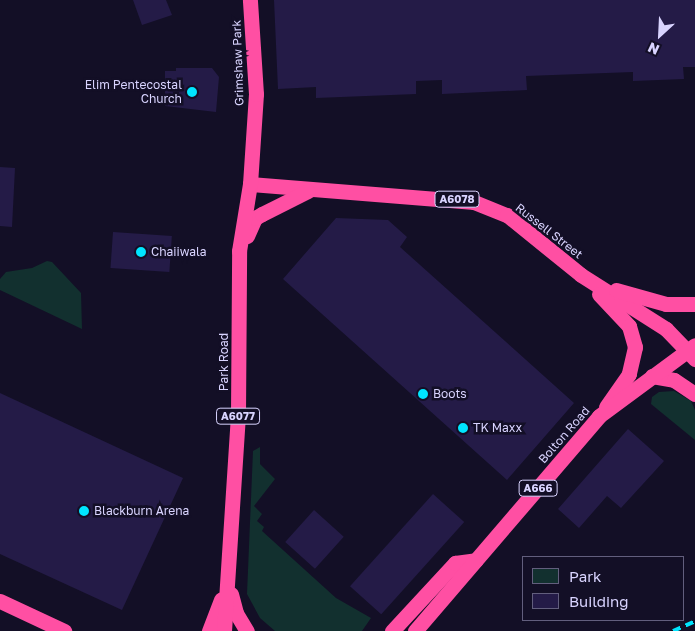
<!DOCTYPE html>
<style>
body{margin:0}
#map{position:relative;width:695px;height:631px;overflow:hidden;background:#130f26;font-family:"Golos Text",sans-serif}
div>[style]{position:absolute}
.green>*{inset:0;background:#12302f}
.building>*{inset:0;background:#241b47;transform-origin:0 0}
.highway>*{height:15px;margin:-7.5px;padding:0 7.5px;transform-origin:7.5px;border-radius:7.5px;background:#ff4fa3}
.rail>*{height:4px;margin-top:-2px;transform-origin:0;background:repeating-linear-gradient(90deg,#00e5ff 0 8px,transparent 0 14px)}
.dots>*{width:14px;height:14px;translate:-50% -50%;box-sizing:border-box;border:2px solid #130f26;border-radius:50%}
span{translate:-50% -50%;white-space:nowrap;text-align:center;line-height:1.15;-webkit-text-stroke:5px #130f26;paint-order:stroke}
.shield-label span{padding:1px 4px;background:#130f26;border:1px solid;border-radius:4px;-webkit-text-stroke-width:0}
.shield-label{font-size:11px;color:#d9d4ff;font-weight:700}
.street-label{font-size:12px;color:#d9d4ff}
.poi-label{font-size:12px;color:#d9d4ff}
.right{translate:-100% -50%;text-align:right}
.left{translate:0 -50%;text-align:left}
.legend{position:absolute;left:522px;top:556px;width:162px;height:65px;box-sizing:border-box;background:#130f26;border:1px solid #625e7d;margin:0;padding:6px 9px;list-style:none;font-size:15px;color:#d9d4ff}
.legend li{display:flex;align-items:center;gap:10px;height:25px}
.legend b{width:25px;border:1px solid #625e7d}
.north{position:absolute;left:635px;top:10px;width:50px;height:50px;-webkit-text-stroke:4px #130f26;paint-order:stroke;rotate:205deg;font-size:14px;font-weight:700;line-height:20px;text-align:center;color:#d9d4ff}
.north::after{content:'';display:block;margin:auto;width:18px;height:22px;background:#d9d4ff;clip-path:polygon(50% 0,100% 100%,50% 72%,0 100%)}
</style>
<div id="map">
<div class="green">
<i style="clip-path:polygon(47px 261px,52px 262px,81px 293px,82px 329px,0 290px,0 279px,6px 272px,32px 268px)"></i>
<i style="clip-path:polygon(674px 391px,691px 401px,695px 410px,695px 440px,651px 404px,652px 397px,659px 392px)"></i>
<i style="clip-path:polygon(260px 447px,260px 464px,275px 479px,254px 506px,262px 514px,257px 521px,264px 527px,262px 531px,336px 598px,371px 618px,362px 631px,275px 631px,260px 618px,247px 594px,253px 451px)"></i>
</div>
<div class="building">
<i style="clip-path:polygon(133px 0,166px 0,172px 15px,142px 25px)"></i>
<i style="clip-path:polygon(274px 0,695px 0,695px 67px,683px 67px,684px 79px,633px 81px,633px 72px,526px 76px,527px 90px,442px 94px,442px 80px,416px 81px,416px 94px,316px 98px,316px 87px,278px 89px)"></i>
<i style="clip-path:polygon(176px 68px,212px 68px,219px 77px,216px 112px,165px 106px,165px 71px,176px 71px)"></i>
<i style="clip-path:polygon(0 167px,15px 168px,12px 227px,0 226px)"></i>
<i style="clip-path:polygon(336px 218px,388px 220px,407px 237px,400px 247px,574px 403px,507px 480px,283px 279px)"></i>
<i style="left:113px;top:232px;width:59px;height:36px;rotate:4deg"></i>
<i style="clip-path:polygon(0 393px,183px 478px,122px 610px,0 554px)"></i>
<i style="clip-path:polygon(628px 429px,664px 461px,621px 508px,607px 496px,579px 528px,558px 509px)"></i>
<i style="left:433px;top:494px;width:42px;height:124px;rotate:42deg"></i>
<i style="left:314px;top:510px;width:40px;height:43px;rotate:42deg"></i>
</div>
<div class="highway">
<i style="left:250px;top:184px;width:225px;rotate:4.6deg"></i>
<i style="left:474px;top:202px;width:35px;rotate:22deg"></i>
<i style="left:507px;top:215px;width:95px;rotate:39deg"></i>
<i style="left:581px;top:275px;width:101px;rotate:32.4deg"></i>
<i style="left:666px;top:329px;width:42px;rotate:46deg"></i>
<i style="left:247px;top:236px;width:20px;rotate:-66deg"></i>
<i style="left:255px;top:218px;width:8px;rotate:-30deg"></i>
<i style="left:262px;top:214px;width:51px;rotate:-26.6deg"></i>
<i style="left:616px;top:290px;width:52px;rotate:15.6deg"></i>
<i style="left:666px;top:304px;width:29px"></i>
<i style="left:599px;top:294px;width:44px;rotate:46.8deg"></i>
<i style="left:629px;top:326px;width:22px;rotate:74deg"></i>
<i style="left:635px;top:347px;width:28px;rotate:103deg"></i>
<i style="left:629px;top:374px;width:40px;rotate:124.9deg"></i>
<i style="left:652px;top:376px;width:22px;rotate:10deg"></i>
<i style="left:674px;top:380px;width:25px;rotate:34deg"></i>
<i style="left:231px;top:594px;width:20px;rotate:75deg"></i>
<i style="left:236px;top:613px;width:21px;rotate:59deg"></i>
<i style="left:0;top:601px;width:71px;rotate:25.1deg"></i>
<i style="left:209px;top:631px;width:34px;rotate:-69deg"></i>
<i style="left:224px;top:631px;width:217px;rotate:-86.3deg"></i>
<i style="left:238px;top:414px;width:163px;rotate:-89.6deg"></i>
<i style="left:239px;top:251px;width:68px;rotate:-80.7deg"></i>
<i style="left:250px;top:184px;width:90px;rotate:-86.2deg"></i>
<i style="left:256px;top:94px;width:94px;rotate:-93.7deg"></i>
<i style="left:392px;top:631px;width:93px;rotate:-47.2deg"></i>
<i style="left:455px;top:563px;width:21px;rotate:-8deg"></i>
<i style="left:415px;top:631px;width:283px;rotate:-49.4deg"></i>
<i style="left:599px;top:416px;width:119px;rotate:-36.5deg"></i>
</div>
<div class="rail">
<i style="left:673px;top:631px;width:24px;rotate:-24deg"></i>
</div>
<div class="dots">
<i style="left:192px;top:92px;background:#00e5ff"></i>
<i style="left:141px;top:252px;background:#00e5ff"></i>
<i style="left:423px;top:394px;background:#00e5ff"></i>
<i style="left:463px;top:428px;background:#00e5ff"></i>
<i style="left:84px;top:511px;background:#00e5ff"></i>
</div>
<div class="shield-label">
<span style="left:457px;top:199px">A6078</span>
<span style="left:238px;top:416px">A6077</span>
<span style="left:538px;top:488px">A666</span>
</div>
<div class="street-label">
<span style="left:238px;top:63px;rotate:-92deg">Grimshaw Park</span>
<span style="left:549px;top:231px;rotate:38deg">Russell Street</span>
<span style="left:224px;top:362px;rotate:-90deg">Park Road</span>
<span style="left:564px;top:435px;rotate:-49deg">Bolton Road</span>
</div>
<div class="poi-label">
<span class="right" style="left:182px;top:92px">Elim Pentecostal<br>Church</span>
<span class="left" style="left:151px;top:252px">Chaiiwala</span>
<span class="left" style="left:433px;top:394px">Boots</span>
<span class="left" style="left:473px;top:428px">TK Maxx</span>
<span class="left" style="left:94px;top:511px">Blackburn Arena</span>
</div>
<ul class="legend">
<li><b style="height:14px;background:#12302f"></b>Park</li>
<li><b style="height:14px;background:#241b47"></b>Building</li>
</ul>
<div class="north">N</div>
</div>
